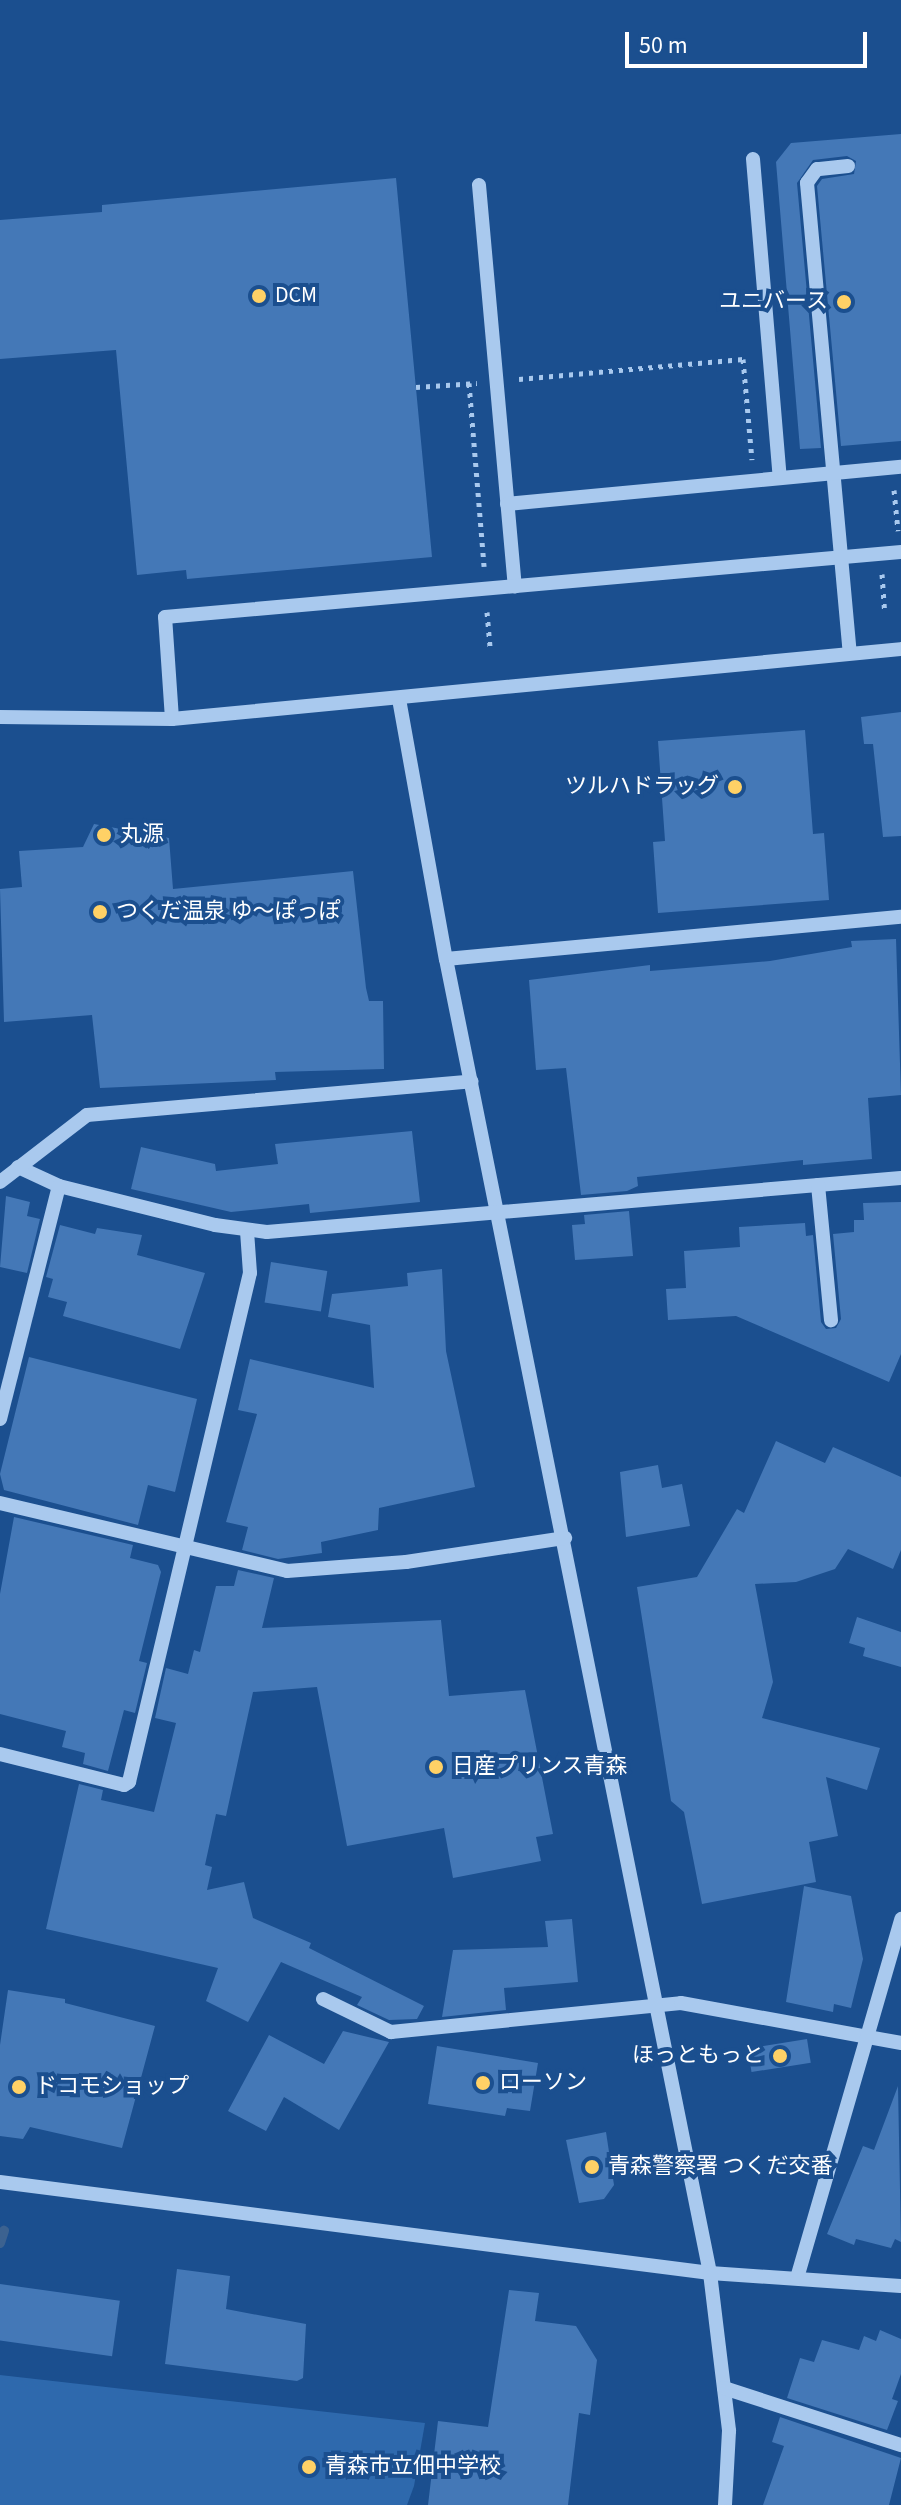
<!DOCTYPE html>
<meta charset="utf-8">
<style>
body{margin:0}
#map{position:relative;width:901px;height:2505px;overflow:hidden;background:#1b4f8f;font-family:"Source Sans 3","Noto Sans JP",sans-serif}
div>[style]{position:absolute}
.green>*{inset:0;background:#2e69ad}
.stream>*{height:10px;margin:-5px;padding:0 5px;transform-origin:5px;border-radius:5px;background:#3c6290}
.building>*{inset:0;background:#4478b7;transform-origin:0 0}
.path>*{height:5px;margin-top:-2.5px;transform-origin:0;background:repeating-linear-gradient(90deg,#a9c9ee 0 4px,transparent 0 10px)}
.minor>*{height:14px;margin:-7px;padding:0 7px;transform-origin:7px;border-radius:7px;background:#a9c9ee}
.dots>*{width:22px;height:22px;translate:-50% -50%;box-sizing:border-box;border:4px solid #1b4f8f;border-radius:50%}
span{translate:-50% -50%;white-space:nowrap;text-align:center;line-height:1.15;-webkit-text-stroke:8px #1b4f8f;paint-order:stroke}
.poi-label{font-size:22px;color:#fff}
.left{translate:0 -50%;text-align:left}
.right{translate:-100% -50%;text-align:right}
.scale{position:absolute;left:625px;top:32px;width:242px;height:36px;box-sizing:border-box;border:4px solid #fff;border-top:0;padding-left:10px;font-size:24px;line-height:28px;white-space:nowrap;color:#fff;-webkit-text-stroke:6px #1b4f8f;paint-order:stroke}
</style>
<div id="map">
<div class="green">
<i style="clip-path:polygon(0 2375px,425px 2423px,414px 2486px,407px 2505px,0 2505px)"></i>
</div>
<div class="stream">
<i style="left:0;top:2243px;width:13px;rotate:-72deg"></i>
</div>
<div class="building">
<i style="clip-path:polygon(901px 134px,901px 441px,841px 446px,817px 186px,822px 179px,854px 174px,856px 161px,847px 156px,813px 160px,797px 183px,821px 448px,800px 449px,776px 162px,791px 143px)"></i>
<i style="clip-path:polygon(396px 178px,432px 557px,187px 579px,186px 570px,137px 575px,116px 350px,0 359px,0 220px,102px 212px,102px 205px)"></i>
<i style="clip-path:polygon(901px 712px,901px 836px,883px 837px,873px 744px,864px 744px,861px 717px)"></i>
<i style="clip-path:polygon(805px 730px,813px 834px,824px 833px,829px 900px,658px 913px,653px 842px,665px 841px,658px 741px)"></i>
<i style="clip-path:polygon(94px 824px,169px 838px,173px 889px,353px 871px,366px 988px,369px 1001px,383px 1001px,384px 1069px,275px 1072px,276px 1080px,100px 1088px,92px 1015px,4px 1022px,0 889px,22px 887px,19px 851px,83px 847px)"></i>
<i style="clip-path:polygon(896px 939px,901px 1095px,868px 1098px,872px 1159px,803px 1165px,803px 1160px,637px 1177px,638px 1186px,627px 1191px,581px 1195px,566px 1068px,536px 1070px,529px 980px,650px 965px,650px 971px,770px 961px,852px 947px,851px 941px)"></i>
<i style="clip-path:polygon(412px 1131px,420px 1202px,310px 1213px,309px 1204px,231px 1212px,131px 1189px,141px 1147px,215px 1164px,216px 1171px,278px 1164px,275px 1144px)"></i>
<i style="clip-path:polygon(6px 1196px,30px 1202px,27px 1216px,40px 1219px,27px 1273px,0 1267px)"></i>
<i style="clip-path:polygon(901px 1202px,901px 1354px,889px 1382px,736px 1316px,668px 1320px,666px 1289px,686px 1288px,684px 1251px,740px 1247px,739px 1227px,805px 1223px,806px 1236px,813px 1235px,821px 1322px,826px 1329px,836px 1328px,841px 1319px,833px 1234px,854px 1232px,854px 1220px,864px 1220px,863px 1203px)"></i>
<i style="clip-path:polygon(629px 1211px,633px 1256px,575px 1260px,572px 1225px,585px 1224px,584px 1215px)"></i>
<i style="clip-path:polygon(60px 1225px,95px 1234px,97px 1228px,142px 1235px,137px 1255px,205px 1273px,180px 1349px,63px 1316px,67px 1302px,48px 1297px,53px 1279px,46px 1277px)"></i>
<i style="left:271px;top:1262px;width:57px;height:41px;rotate:9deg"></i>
<i style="clip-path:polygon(442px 1269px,446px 1351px,475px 1487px,379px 1508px,378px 1530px,321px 1542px,322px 1553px,278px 1559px,242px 1550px,248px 1527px,226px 1522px,257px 1414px,238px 1410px,250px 1359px,374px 1388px,370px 1325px,328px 1317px,332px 1294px,408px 1286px,407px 1273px)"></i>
<i style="clip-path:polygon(29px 1357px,197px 1399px,175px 1492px,148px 1485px,138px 1525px,4px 1490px,0 1474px)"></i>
<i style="clip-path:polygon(776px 1441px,825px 1463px,833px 1447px,901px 1477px,901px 1550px,893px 1569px,848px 1549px,835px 1569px,796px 1582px,755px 1584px,773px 1682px,762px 1718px,880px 1748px,867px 1790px,826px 1777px,838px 1836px,809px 1842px,816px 1882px,702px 1904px,684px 1812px,671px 1801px,637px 1587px,697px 1577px,737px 1509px,744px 1513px)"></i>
<i style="clip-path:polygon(658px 1465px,662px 1488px,682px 1484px,690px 1526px,626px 1537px,620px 1472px)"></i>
<i style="clip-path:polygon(14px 1517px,133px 1545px,130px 1558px,158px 1565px,161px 1572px,139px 1661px,147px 1663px,135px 1713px,124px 1710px,108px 1771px,83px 1764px,85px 1753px,62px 1747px,66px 1731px,0 1714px,0 1594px)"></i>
<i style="clip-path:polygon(238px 1570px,274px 1578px,262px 1628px,441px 1620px,449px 1696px,525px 1690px,553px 1834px,536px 1837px,541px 1861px,453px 1878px,444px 1828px,347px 1846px,317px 1687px,253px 1692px,226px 1816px,216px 1814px,205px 1865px,212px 1867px,207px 1890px,244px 1882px,253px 1918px,311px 1943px,309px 1948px,424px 2006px,417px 2019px,389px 2020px,357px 2005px,362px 1997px,281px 1962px,248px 2022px,206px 2001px,218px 1968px,46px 1929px,79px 1784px,103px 1790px,101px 1800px,154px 1812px,176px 1723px,155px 1718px,166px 1668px,188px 1674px,194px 1650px,200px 1652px,216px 1586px,234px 1586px)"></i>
<i style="clip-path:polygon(857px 1617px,901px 1632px,901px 1667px,863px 1656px,865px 1648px,849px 1643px)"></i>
<i style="clip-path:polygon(804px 1886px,851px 1896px,863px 1959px,851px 2008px,834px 2004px,833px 2012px,786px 2002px)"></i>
<i style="clip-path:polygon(572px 1919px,578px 1982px,504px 1988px,506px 2010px,442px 2017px,453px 1950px,548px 1947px,545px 1921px)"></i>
<i style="clip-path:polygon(8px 1990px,65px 1999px,65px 2003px,155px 2026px,122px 2148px,30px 2127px,23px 2139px,0 2136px,0 2045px)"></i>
<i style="clip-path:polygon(343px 2031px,389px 2042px,339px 2130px,284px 2097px,266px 2131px,228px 2111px,269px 2035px,324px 2064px)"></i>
<i style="left:807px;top:2039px;width:24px;height:60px;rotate:81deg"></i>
<i style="clip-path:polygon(437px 2046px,538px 2063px,530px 2111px,507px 2108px,505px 2116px,428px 2104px)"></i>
<i style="clip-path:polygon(898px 2086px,901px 2242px,895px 2239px,891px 2248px,856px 2239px,854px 2245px,827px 2234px,863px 2146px,874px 2150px)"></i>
<i style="clip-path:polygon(606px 2132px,614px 2185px,604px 2199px,579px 2203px,566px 2140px)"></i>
<i style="clip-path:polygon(177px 2269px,230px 2276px,226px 2309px,306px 2324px,303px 2378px,297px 2381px,165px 2364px)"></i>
<i style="left:0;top:2284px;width:121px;height:56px;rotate:8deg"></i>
<i style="clip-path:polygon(509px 2290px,539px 2293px,535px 2321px,576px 2326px,597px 2360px,590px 2415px,579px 2413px,568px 2505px,428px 2505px,438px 2421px,488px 2427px)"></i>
<i style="clip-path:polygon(880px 2330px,901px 2339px,901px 2374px,892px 2399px,898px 2401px,887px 2430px,787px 2398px,800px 2358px,814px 2362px,822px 2340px,859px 2350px,864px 2336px,876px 2341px)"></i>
<i style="clip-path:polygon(780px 2417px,901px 2458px,889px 2505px,763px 2505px,784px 2446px,772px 2442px)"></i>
</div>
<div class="path">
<i style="left:519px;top:379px;width:225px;rotate:-5.1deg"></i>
<i style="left:743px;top:359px;width:101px;rotate:84.9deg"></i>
<i style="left:469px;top:383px;width:184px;rotate:85.3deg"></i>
<i style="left:416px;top:387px;width:61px;rotate:-3.8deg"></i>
<i style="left:894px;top:490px;width:41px;rotate:84.4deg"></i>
<i style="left:882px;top:574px;width:39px;rotate:86deg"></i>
<i style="left:487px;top:612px;width:36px;rotate:85deg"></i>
</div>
<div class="minor">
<i style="left:753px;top:159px;width:320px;rotate:85.2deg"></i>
<i style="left:848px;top:166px;width:31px;rotate:174deg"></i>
<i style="left:817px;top:169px;width:17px;rotate:126deg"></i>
<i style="left:807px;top:183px;width:472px;rotate:84.8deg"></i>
<i style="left:479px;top:185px;width:403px;rotate:84.9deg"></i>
<i style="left:507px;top:504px;width:396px;rotate:-5.4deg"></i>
<i style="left:399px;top:699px;width:264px;rotate:79.8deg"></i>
<i style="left:446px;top:959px;width:1340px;rotate:78.64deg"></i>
<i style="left:710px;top:2273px;width:159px;rotate:83.1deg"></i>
<i style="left:729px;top:2431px;width:74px;rotate:93.1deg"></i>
<i style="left:0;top:717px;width:172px;rotate:0.7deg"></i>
<i style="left:172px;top:719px;width:732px;rotate:-5.48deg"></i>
<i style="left:172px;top:719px;width:102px;rotate:-93.9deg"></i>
<i style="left:165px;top:617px;width:739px;rotate:-5.05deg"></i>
<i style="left:446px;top:959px;width:457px;rotate:-5.3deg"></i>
<i style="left:18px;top:1167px;width:45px;rotate:24.9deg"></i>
<i style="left:59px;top:1186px;width:161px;rotate:14deg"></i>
<i style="left:215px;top:1225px;width:52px;rotate:7.7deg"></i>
<i style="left:267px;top:1232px;width:636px;rotate:-4.87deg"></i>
<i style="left:0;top:1182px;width:110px;rotate:-37.6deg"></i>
<i style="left:87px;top:1115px;width:386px;rotate:-5deg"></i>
<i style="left:818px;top:1185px;width:136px;rotate:84.5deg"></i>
<i style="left:0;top:1419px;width:240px;rotate:-75.8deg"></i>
<i style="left:0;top:1503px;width:295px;rotate:13.3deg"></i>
<i style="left:287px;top:1571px;width:119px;rotate:-4.3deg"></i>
<i style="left:406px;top:1562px;width:161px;rotate:-8.6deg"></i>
<i style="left:0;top:1754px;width:128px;rotate:14deg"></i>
<i style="left:124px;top:1785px;width:6px;rotate:-31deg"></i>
<i style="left:129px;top:1782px;width:523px;rotate:-76.63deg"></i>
<i style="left:250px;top:1273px;width:42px;rotate:-94.1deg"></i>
<i style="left:323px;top:1999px;width:76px;rotate:25.9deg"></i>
<i style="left:391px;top:2032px;width:291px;rotate:-5.7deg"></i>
<i style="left:681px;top:2003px;width:224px;rotate:10.3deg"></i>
<i style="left:0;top:2182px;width:716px;rotate:7.3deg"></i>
<i style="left:710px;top:2273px;width:191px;rotate:3.9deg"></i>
<i style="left:797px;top:2278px;width:374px;rotate:-73.8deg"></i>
<i style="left:724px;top:2388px;width:186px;rotate:17.9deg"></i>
</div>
<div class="dots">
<i style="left:259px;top:296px;background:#ffd166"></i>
<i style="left:844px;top:302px;background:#ffd166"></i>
<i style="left:735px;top:787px;background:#ffd166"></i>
<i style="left:104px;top:835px;background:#ffd166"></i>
<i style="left:100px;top:912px;background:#ffd166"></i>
<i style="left:436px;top:1767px;background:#ffd166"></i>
<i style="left:780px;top:2056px;background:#ffd166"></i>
<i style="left:483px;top:2083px;background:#ffd166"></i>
<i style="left:19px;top:2087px;background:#ffd166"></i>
<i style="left:592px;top:2167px;background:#ffd166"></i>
<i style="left:309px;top:2467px;background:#ffd166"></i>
</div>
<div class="poi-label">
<span class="left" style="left:275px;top:296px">DCM</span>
<span class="right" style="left:828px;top:302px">ユニバース</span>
<span class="right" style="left:719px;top:787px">ツルハドラッグ</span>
<span class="left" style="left:120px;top:835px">丸源</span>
<span class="left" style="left:116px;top:912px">つくだ温泉 ゆ～ぽっぽ</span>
<span class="left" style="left:452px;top:1767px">日産プリンス青森</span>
<span class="right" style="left:764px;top:2056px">ほっともっと</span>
<span class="left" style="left:499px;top:2083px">ローソン</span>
<span class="left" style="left:35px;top:2087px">ドコモショップ</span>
<span class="left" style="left:608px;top:2167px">青森警察署 つくだ交番</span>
<span class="left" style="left:325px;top:2467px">青森市立佃中学校</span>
</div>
<div class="scale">50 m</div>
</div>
